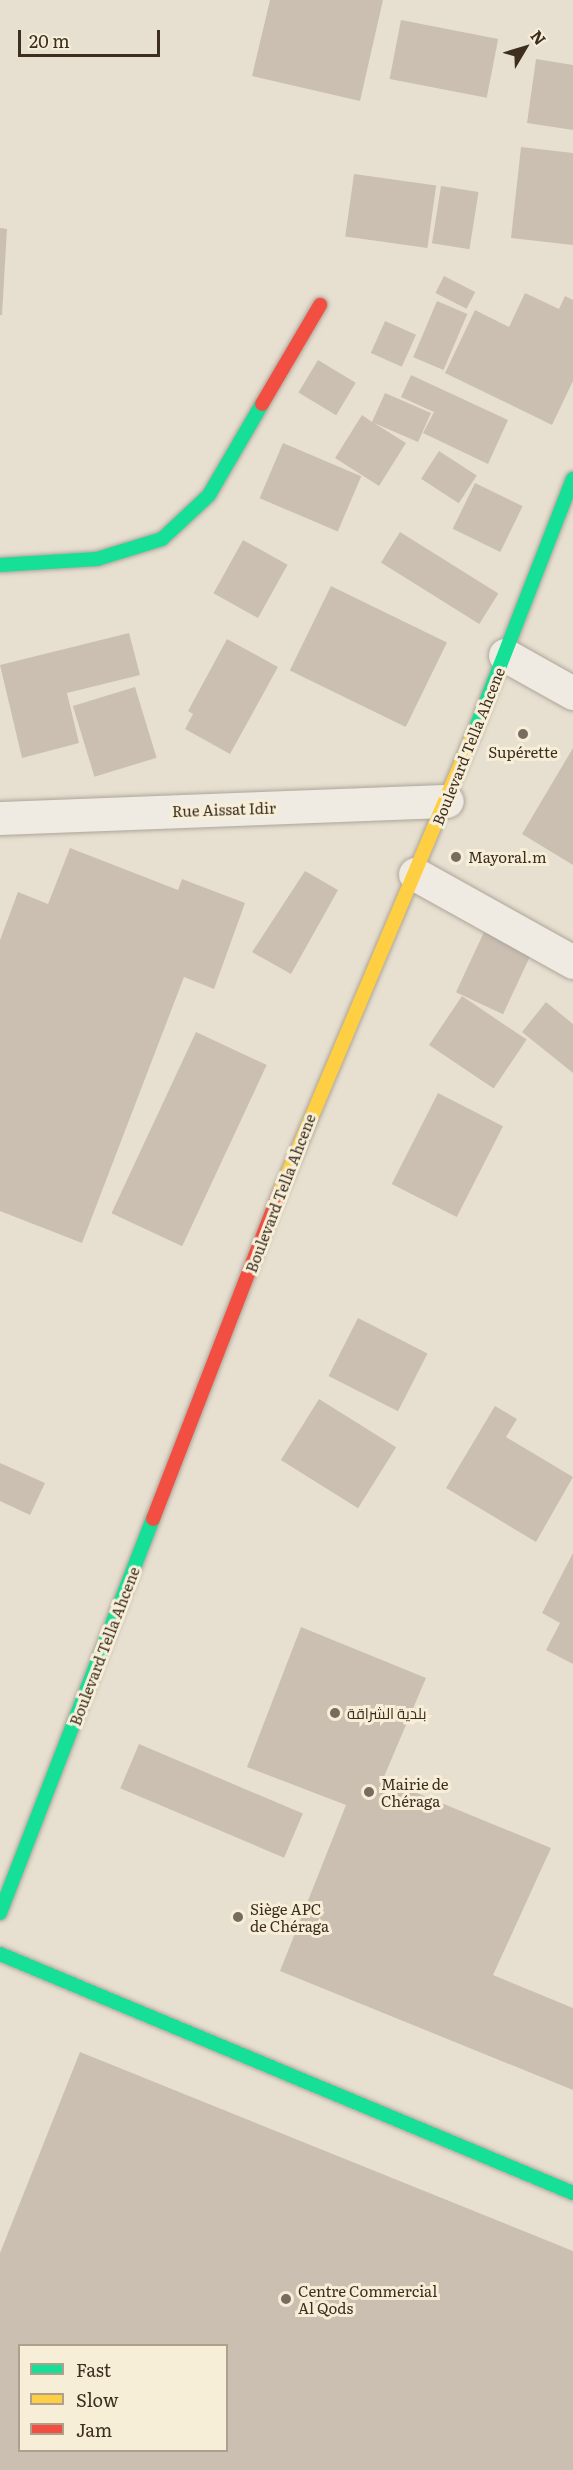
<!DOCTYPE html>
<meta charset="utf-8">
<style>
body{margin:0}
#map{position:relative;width:573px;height:2470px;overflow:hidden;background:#e7e0d1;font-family:Literata,Cairo,serif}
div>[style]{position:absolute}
.building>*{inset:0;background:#cbbfb2;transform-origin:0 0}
.roads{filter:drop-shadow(0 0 2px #ada599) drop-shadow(0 0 2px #ada599)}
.street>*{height:33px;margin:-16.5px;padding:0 16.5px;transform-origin:16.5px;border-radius:16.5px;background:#efebe3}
.fast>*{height:14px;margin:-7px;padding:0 7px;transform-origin:7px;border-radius:7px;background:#16e098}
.slow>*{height:14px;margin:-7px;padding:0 7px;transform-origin:7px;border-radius:7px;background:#ffcf43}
.jam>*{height:14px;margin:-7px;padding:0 7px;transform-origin:7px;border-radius:7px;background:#f24e42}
.dots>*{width:16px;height:16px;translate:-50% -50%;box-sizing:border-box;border:3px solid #f7eed8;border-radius:50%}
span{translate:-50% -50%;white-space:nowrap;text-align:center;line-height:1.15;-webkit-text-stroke:6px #f7eed8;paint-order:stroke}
.street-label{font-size:15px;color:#3d2e20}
.poi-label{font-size:15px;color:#3d2e20}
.left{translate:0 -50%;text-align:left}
.legend{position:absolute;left:18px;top:2344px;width:210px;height:108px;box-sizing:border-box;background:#f7eed8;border:2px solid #ada18e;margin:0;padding:8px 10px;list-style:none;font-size:18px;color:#3d2e20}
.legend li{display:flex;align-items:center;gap:12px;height:30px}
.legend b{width:30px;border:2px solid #ada18e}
.north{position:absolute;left:495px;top:18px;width:60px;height:60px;-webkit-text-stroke:4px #f7eed8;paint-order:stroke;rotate:52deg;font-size:16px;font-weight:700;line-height:24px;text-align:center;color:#3d2e20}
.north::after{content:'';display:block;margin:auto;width:21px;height:27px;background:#3d2e20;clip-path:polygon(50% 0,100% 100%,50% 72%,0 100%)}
.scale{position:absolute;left:18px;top:30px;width:142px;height:27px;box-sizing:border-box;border:3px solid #3d2e20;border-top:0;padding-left:8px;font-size:18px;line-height:21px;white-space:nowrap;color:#3d2e20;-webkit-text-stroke:4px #f7eed8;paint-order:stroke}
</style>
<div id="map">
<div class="building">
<i style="clip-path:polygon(270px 0,383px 0,360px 101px,252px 76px)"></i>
<i style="left:401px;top:20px;width:99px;height:60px;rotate:11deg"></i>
<i style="clip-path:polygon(536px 59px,573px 65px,573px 130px,527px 123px)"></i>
<i style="clip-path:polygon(521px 147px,573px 153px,573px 245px,511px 238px)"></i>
<i style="left:354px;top:174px;width:83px;height:63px;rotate:8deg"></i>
<i style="left:441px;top:186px;width:38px;height:58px;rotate:9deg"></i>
<i style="clip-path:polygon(0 228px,7px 229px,2px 315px,0 315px)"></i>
<i style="left:444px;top:276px;width:35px;height:19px;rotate:27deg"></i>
<i style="clip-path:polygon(525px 293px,559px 309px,565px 296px,573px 300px,573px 381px,552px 425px,445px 373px,475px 310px,509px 327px)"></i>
<i style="left:437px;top:301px;width:33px;height:61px;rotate:23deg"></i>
<i style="left:385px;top:321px;width:34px;height:35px;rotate:24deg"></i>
<i style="left:318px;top:360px;width:44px;height:38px;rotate:31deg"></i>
<i style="clip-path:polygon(411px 375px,508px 420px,488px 464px,423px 433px,434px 412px,401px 397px)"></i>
<i style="clip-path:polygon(385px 393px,431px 413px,418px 442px,374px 423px,406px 443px,379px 486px,335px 458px,362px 415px,372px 422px)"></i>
<i style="left:283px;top:443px;width:85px;height:60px;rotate:23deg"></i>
<i style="left:439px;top:451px;width:45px;height:33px;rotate:33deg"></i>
<i style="left:475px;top:483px;width:53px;height:51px;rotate:26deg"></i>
<i style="left:400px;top:532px;width:116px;height:36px;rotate:32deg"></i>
<i style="left:243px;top:540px;width:51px;height:61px;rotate:29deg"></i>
<i style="left:331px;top:586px;width:129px;height:94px;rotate:26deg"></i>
<i style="clip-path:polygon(129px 633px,140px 675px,67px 693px,79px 743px,22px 758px,0 665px)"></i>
<i style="clip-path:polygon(227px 639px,278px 667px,230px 754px,185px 729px,193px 714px,188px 711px)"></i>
<i style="left:135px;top:687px;width:74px;height:65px;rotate:73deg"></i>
<i style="clip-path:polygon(573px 748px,573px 865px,522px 834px)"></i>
<i style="clip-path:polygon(70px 848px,178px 890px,182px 879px,245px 903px,214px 989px,184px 977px,82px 1243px,0 1211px,0 940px,18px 892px,48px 904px)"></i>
<i style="clip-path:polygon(305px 871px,338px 890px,291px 974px,252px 952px)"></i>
<i style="left:491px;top:917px;width:52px;height:83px;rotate:25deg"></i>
<i style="left:462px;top:996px;width:78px;height:59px;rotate:34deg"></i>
<i style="clip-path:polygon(546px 1002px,573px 1024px,573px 1073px,522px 1032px)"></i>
<i style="left:196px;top:1032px;width:78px;height:200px;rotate:25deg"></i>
<i style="left:438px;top:1093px;width:73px;height:102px;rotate:27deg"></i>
<i style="left:358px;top:1318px;width:78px;height:65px;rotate:27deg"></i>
<i style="left:319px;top:1399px;width:91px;height:72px;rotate:32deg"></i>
<i style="clip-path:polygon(495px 1406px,517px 1419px,506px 1437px,573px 1477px,536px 1542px,446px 1488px)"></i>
<i style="clip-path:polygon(0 1463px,45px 1483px,30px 1515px,0 1501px)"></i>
<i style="clip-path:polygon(573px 1553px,573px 1664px,546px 1650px,560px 1623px,542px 1613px)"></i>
<i style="clip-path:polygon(301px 1627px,426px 1678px,383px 1779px,551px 1848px,493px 1975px,573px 2008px,573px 2090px,280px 1971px,346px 1805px,247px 1767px)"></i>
<i style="left:139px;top:1744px;width:178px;height:48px;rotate:23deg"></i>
<i style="clip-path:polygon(evenodd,80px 2052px,573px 2251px,573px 2470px,0 2470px,0 2253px,80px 2052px,20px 2346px,226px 2346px,226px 2450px,20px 2450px,20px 2346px)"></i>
</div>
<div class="roads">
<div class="street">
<i style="left:505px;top:655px;width:78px;rotate:29.2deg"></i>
<i style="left:0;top:818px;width:447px;rotate:-2.2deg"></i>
<i style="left:415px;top:874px;width:181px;rotate:29.1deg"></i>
</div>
<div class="fast">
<i style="left:0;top:565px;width:97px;rotate:-3.5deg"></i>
<i style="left:97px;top:559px;width:68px;rotate:-17.1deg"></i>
<i style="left:162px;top:539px;width:64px;rotate:-43.1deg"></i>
<i style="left:209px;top:495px;width:105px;rotate:-59.8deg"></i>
<i style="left:473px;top:735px;width:275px;rotate:-68.7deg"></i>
<i style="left:0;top:1913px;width:423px;rotate:-68.8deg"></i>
<i style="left:0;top:1954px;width:621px;rotate:22.64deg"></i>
</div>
<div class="slow">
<i style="left:279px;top:1194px;width:498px;rotate:-67.1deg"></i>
</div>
<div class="jam">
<i style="left:262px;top:404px;width:115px;rotate:-59.6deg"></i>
<i style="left:153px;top:1519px;width:349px;rotate:-68.8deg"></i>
</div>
</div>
<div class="dots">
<i style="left:523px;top:734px;background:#786c5e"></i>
<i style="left:456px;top:857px;background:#786c5e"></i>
<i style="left:335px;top:1713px;background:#786c5e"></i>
<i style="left:369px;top:1792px;background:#786c5e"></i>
<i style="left:238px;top:1917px;background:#786c5e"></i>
<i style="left:286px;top:2299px;background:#786c5e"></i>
</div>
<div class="street-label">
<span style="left:468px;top:746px;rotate:-68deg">Boulevard Tella Ahcene</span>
<span style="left:224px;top:809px;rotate:-2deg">Rue Aissat Idir</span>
<span style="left:280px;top:1193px;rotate:-69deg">Boulevard Tella Ahcene</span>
<span style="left:104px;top:1646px;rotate:-69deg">Boulevard Tella Ahcene</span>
</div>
<div class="poi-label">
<span style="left:523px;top:752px">Supérette</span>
<span class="left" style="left:468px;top:857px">Mayoral.m</span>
<span class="left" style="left:347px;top:1713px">بلدية الشراقة</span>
<span class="left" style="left:381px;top:1792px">Mairie de<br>Chéraga</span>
<span class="left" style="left:250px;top:1917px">Siège APC<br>de Chéraga</span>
<span class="left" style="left:298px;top:2299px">Centre Commercial<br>Al Qods</span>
</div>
<ul class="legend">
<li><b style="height:8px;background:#16e098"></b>Fast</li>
<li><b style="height:8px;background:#ffcf43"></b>Slow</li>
<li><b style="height:8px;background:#f24e42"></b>Jam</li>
</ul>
<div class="north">N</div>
<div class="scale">20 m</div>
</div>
